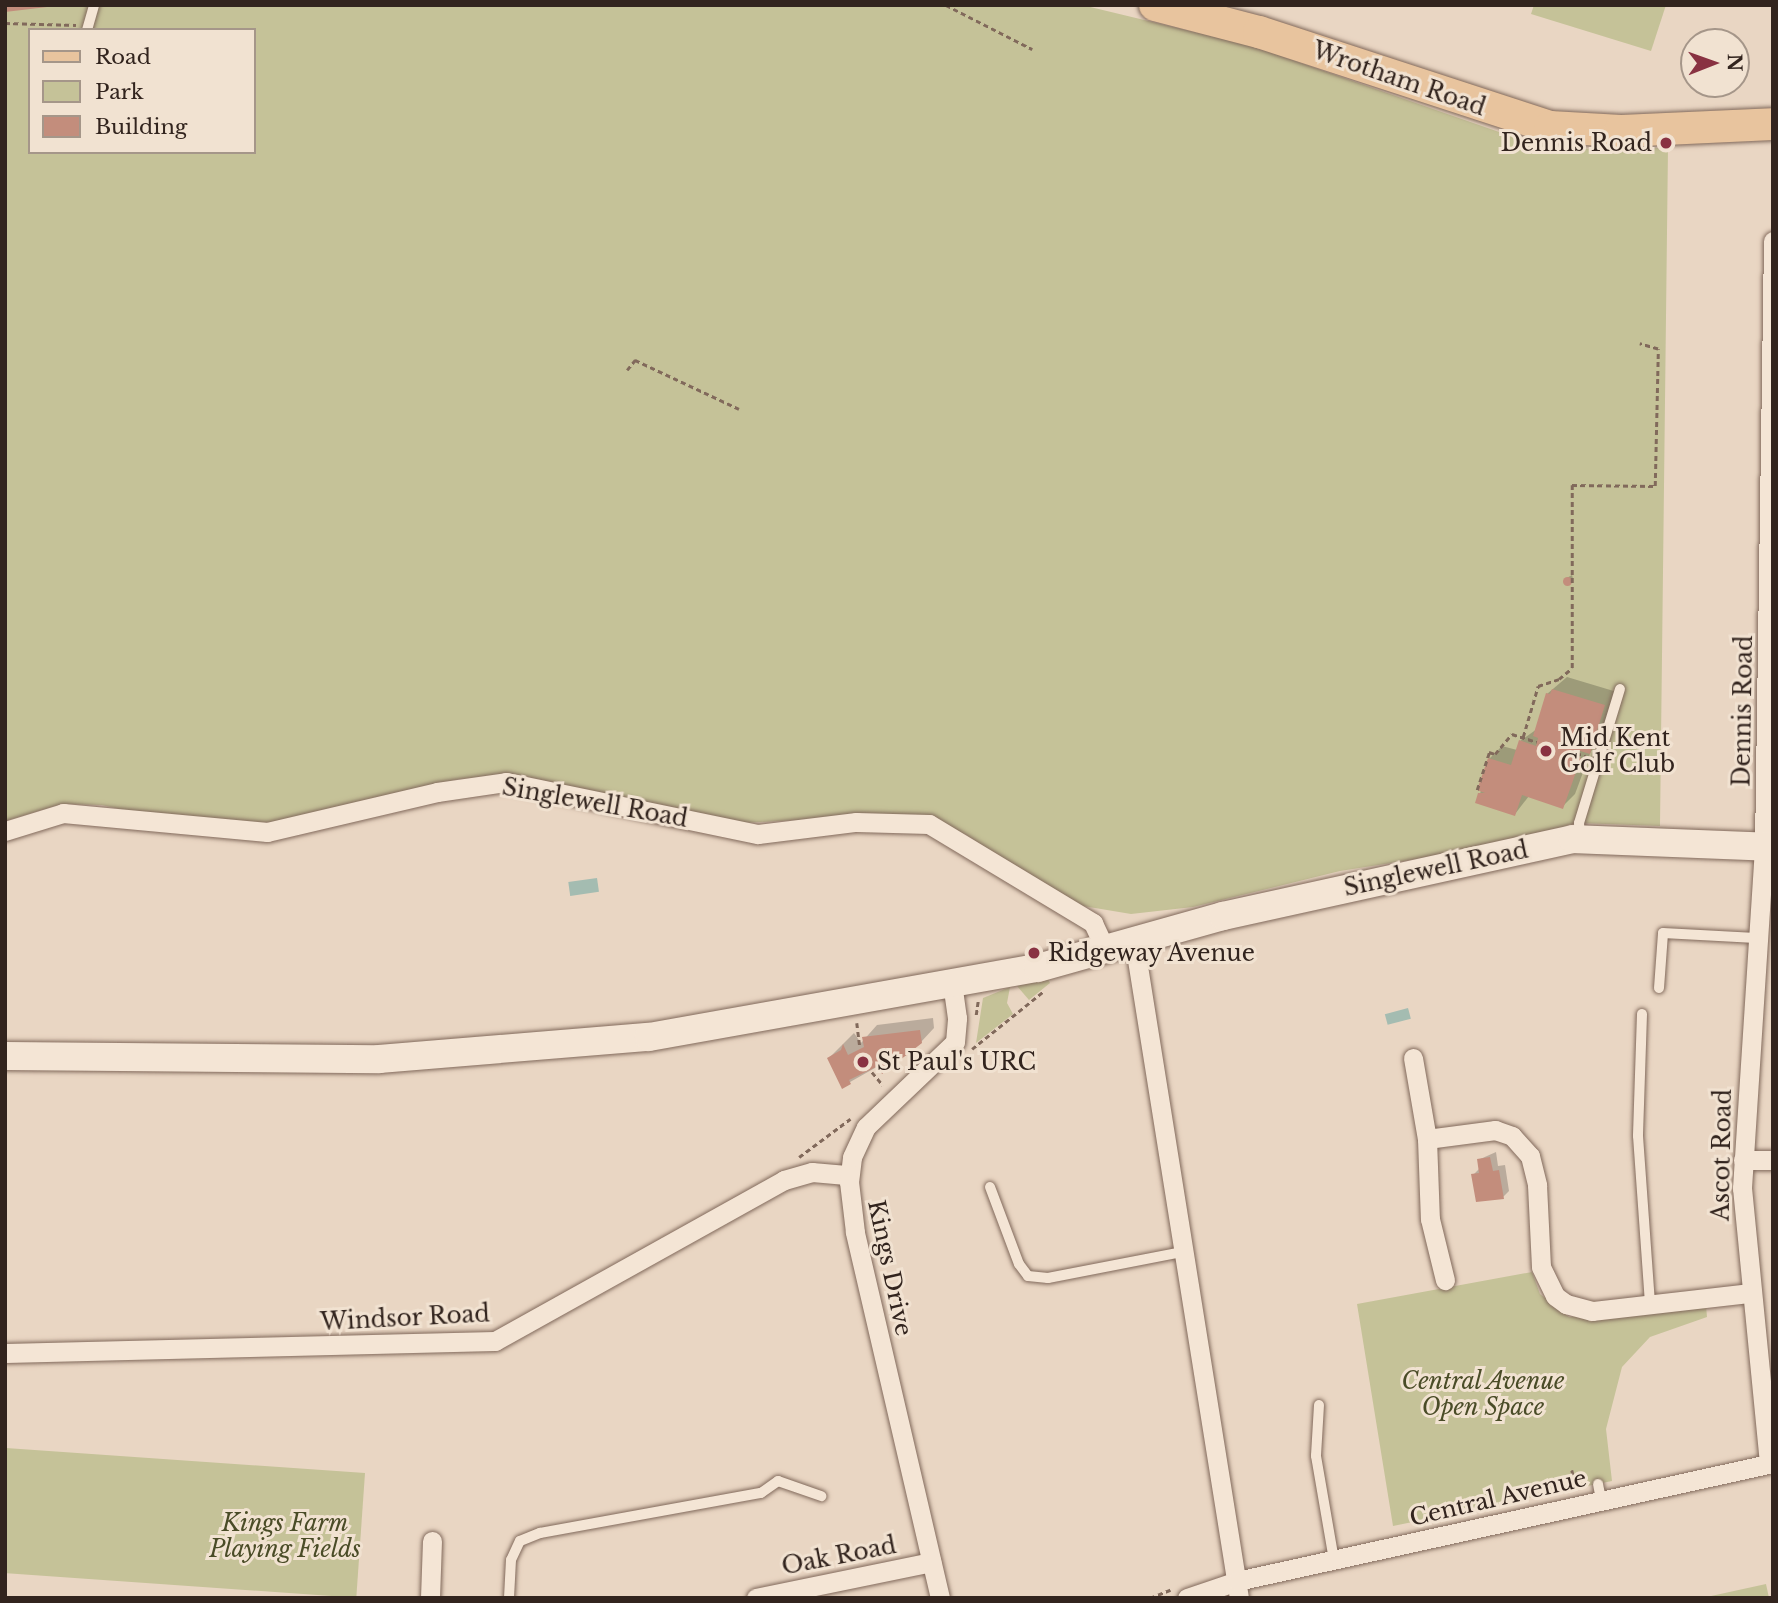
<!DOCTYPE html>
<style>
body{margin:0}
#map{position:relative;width:1778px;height:1603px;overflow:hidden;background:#e9d6c3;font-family:"Libre Baskerville",serif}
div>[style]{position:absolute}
.green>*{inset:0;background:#c5c298;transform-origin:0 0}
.water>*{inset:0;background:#a4bcb1;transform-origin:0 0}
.shadow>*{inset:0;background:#0003}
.building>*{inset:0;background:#c38d7c}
.round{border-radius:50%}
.path>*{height:2.5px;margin-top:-1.25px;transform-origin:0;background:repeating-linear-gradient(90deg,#81695b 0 5px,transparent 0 8.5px)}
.roads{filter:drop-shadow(0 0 2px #81695b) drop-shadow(0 0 2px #81695b)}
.lane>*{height:10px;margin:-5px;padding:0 5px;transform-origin:5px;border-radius:5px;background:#f4e5d5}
.street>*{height:19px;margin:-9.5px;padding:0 9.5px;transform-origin:9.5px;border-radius:9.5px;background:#f4e5d5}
.secondary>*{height:28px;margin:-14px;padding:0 14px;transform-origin:14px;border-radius:14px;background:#f4e5d5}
.primary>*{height:32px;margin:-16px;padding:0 16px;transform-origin:16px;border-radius:16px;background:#e8c49e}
.dots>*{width:19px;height:19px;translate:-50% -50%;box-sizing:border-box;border:4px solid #f1e2d1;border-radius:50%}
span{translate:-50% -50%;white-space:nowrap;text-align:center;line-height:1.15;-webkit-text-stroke:6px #f1e2d1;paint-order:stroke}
.street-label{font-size:23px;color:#32241e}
.poi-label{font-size:23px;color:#32241e}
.right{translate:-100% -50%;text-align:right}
.left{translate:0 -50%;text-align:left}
.park-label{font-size:23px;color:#4a4c27;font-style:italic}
.frame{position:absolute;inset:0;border:7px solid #32241e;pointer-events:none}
.legend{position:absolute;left:28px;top:28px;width:228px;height:126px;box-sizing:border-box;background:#f1e2d1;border:2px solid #a59689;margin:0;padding:9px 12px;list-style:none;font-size:21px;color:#32241e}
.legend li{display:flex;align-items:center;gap:14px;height:35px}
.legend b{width:35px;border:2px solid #a59689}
.north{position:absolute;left:1680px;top:28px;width:70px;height:70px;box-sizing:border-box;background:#f1e2d1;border:2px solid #a59689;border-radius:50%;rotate:89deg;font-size:19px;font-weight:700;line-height:28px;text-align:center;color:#32241e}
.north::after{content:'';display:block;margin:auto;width:24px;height:32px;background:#893242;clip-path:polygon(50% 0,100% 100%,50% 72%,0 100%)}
</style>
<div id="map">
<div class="green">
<i style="clip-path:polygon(evenodd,5px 5px,1082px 5px,1252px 46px,1525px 141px,1564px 149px,1668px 148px,1660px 826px,1579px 823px,1436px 856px,1340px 871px,1193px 907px,1131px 914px,1065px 903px,965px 834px,922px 820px,854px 817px,724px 824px,520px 775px,459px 779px,279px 823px,154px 817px,102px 805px,62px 804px,5px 821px,5px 5px,30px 30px,254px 30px,254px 152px,30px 152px,30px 30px)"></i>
<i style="clip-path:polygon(1534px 5px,1666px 5px,1651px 51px,1531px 14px)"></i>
<i style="clip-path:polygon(1048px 979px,1050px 983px,1029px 1000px,1017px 986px)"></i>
<i style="clip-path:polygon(1010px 987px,1007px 1003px,1013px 1014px,976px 1043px,983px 998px)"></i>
<i style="clip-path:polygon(1532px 1272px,1540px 1294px,1569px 1317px,1706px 1306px,1707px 1317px,1650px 1337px,1622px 1367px,1606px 1429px,1612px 1481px,1393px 1526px,1357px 1304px)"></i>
<i style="left:365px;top:1473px;width:125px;height:360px;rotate:94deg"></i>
<i style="clip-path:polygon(1766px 1584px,1769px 1598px,1702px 1598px)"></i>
</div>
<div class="water">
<i style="left:597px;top:878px;width:14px;height:29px;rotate:82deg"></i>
<i style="left:1408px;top:1008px;width:11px;height:24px;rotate:75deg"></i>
</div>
<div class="shadow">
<i style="clip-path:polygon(1572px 575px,1573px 579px,1566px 583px,1565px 579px)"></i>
<i style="clip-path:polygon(1567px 677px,1617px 692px,1603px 739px,1591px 751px,1575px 794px,1562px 807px,1529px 796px,1515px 814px,1480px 794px,1489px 759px,1502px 746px,1517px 750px,1520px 741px,1537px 729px,1547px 694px)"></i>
<i style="clip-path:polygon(933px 1018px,934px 1028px,921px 1042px,843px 1086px,829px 1058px,854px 1033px,861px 1043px,877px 1025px)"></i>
<i style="clip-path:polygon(1496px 1152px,1498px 1166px,1505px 1165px,1509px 1191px,1503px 1197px,1473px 1175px,1480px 1168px,1478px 1160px)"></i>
</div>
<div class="building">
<i style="clip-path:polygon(5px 5px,47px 5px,47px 7px,5px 12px)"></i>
<i class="round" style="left:1562.5px;top:576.5px;width:9px;height:9px"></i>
<i style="clip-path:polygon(1552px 689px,1605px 705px,1590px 754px,1577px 750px,1575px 756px,1581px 758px,1563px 809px,1522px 795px,1515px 816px,1475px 803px,1478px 793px,1485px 793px,1477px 790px,1488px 758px,1511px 765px,1519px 740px,1536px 746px,1538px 738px,1533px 736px,1546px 693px,1550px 694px)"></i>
<i style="clip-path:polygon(920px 1030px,922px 1043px,882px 1074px,878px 1066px,849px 1080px,851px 1084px,842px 1089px,827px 1058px,841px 1050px,843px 1044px,848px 1055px,864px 1047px,862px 1037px)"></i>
<i style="clip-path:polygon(1490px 1157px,1493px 1171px,1499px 1170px,1504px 1199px,1476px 1202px,1471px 1174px,1479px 1173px,1477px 1159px)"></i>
</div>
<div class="path">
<i style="left:946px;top:5px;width:97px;rotate:27.1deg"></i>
<i style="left:5px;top:23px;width:71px;rotate:1.6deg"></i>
<i style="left:627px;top:370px;width:13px;rotate:-51deg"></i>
<i style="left:635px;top:360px;width:115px;rotate:25.2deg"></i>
<i style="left:1523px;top:737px;width:53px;rotate:-73.6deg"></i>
<i style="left:1538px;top:686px;width:22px;rotate:-18deg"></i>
<i style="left:1559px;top:679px;width:17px;rotate:-40deg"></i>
<i style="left:1572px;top:668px;width:183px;rotate:-90deg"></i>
<i style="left:1572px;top:485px;width:83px;rotate:0.7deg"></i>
<i style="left:1655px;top:486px;width:137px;rotate:-88.7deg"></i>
<i style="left:1658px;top:349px;width:19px;rotate:-164deg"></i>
<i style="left:1576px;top:753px;width:10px;rotate:17deg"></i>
<i style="left:1477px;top:790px;width:40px;rotate:-72deg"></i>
<i style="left:1489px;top:752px;width:6px;rotate:18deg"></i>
<i style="left:1495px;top:754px;width:26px;rotate:-50deg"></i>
<i style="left:1512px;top:734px;width:26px;rotate:18deg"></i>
<i style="left:976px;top:1015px;width:14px;rotate:-82deg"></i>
<i style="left:857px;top:1023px;width:25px;rotate:83deg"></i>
<i style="left:972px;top:1049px;width:92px;rotate:-38.9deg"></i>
<i style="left:872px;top:1072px;width:17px;rotate:50deg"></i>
<i style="left:799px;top:1157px;width:64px;rotate:-36.7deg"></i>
<i style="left:1572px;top:1470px;width:17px;rotate:77deg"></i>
<i style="left:1150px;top:1598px;width:22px;rotate:-22deg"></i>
</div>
<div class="roads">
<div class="lane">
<i style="left:87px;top:30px;width:26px;rotate:-74deg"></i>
<i style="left:1580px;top:837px;width:14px;rotate:-94deg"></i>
<i style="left:1579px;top:823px;width:140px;rotate:-73deg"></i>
<i style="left:1659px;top:988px;width:55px;rotate:-85.8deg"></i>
<i style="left:1663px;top:933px;width:93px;rotate:3.1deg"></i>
<i style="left:1642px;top:1014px;width:122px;rotate:91.9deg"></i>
<i style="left:1638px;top:1136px;width:169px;rotate:85.9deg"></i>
<i style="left:990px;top:1187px;width:82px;rotate:69.4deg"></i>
<i style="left:1019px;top:1264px;width:15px;rotate:53deg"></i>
<i style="left:1028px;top:1276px;width:20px;rotate:6deg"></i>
<i style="left:1048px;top:1278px;width:136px;rotate:-11deg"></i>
<i style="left:1319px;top:1405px;width:51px;rotate:93.4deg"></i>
<i style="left:1316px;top:1456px;width:106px;rotate:80.2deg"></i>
<i style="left:1598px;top:1484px;width:16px;rotate:79deg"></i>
<i style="left:509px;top:1598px;width:38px;rotate:-87deg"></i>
<i style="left:511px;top:1560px;width:21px;rotate:-65deg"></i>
<i style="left:520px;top:1541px;width:22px;rotate:-22deg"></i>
<i style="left:540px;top:1533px;width:225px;rotate:-10.3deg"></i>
<i style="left:761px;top:1493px;width:21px;rotate:-35deg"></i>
<i style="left:778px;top:1481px;width:46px;rotate:19.2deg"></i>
</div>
<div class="street">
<i style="left:5px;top:831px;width:61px;rotate:-17.2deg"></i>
<i style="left:63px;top:813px;width:205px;rotate:5.3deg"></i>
<i style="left:267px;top:832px;width:175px;rotate:-13.2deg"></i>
<i style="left:437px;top:792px;width:70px;rotate:-8.2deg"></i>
<i style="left:506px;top:782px;width:257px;rotate:11.7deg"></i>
<i style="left:758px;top:834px;width:99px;rotate:-7deg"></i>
<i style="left:856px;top:822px;width:73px;rotate:1.6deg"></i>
<i style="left:929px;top:824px;width:192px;rotate:31.1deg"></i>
<i style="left:1093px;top:923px;width:29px;rotate:65deg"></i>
<i style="left:1134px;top:941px;width:665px;rotate:80.92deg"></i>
<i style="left:1413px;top:1058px;width:82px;rotate:80.2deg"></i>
<i style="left:1427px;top:1139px;width:69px;rotate:-7.5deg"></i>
<i style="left:1495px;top:1130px;width:18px;rotate:19deg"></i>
<i style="left:1512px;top:1136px;width:27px;rotate:48deg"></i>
<i style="left:1530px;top:1156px;width:30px;rotate:76deg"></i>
<i style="left:1537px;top:1185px;width:82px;rotate:87.2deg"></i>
<i style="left:1541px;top:1267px;width:32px;rotate:64deg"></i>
<i style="left:1555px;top:1296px;width:14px;rotate:36deg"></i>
<i style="left:1566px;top:1304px;width:27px;rotate:15deg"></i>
<i style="left:1592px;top:1311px;width:159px;rotate:-6.5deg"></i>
<i style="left:1427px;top:1139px;width:80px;rotate:87.9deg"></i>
<i style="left:1430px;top:1219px;width:63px;rotate:76.2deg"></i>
<i style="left:1743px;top:1160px;width:30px"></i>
<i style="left:5px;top:1353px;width:490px;rotate:-1.4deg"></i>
<i style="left:495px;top:1341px;width:331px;rotate:-29.1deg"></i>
<i style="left:784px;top:1180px;width:29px;rotate:-16deg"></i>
<i style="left:812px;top:1172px;width:37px;rotate:5deg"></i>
<i style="left:1769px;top:1463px;width:276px;rotate:-95.6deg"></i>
<i style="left:1742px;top:1188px;width:342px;rotate:-86.3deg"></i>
<i style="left:1764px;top:847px;width:606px;rotate:-89.15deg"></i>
<i style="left:430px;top:1598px;width:57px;rotate:-88deg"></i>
<i style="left:756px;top:1598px;width:179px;rotate:-11.6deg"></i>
<i style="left:940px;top:1598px;width:376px;rotate:-103.1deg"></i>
<i style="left:855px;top:1232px;width:50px;rotate:-96.8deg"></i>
<i style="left:849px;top:1182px;width:25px;rotate:-83deg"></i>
<i style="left:852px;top:1157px;width:33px;rotate:-65deg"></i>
<i style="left:866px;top:1127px;width:123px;rotate:-43.7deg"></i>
<i style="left:955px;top:1042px;width:24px;rotate:-85deg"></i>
<i style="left:957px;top:1018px;width:34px;rotate:-98deg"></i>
<i style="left:1187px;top:1598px;width:53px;rotate:-18.8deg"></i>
<i style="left:1237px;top:1581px;width:549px;rotate:-12.42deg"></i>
</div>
<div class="secondary">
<i style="left:5px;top:1056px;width:374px;rotate:0.5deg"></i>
<i style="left:379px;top:1059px;width:271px;rotate:-4.7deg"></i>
<i style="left:649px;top:1037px;width:395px;rotate:-10.1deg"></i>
<i style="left:1038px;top:968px;width:192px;rotate:-15.7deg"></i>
<i style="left:1223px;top:916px;width:358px;rotate:-12.4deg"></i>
<i style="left:1573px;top:839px;width:200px;rotate:2.3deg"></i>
</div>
<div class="primary">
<i style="left:1155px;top:5px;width:107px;rotate:14.6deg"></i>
<i style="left:1259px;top:32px;width:306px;rotate:18.1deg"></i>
<i style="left:1550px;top:127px;width:71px;rotate:3.2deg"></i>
<i style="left:1621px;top:131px;width:152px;rotate:-2.6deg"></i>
</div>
</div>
<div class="dots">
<i style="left:1666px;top:143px;background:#893242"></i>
<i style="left:1546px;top:751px;background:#893242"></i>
<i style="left:1034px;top:953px;background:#893242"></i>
<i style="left:863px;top:1062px;background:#893242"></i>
</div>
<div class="street-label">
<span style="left:1399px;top:79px;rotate:19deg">Wrotham Road</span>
<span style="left:1743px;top:711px;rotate:-89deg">Dennis Road</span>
<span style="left:595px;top:803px;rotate:10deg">Singlewell Road</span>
<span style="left:1436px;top:869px;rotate:-12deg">Singlewell Road</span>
<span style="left:1722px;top:1155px;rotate:-89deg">Ascot Road</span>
<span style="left:890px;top:1268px;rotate:78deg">Kings Drive</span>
<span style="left:405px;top:1318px;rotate:-3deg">Windsor Road</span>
<span style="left:1498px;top:1498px;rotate:-13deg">Central Avenue</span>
<span style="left:839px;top:1556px;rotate:-11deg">Oak Road</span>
</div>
<div class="poi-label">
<span class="right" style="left:1652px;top:143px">Dennis Road</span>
<span class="left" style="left:1560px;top:751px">Mid Kent<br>Golf Club</span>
<span class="left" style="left:1048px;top:953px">Ridgeway Avenue</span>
<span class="left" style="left:877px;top:1062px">St Paul's URC</span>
</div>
<div class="park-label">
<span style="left:1483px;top:1394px">Central Avenue<br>Open Space</span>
<span style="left:285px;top:1536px">Kings Farm<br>Playing Fields</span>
</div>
<div class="frame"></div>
<ul class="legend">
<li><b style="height:9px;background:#e8c49e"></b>Road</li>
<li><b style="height:19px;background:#c5c298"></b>Park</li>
<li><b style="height:19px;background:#c38d7c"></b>Building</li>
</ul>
<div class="north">N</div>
</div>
